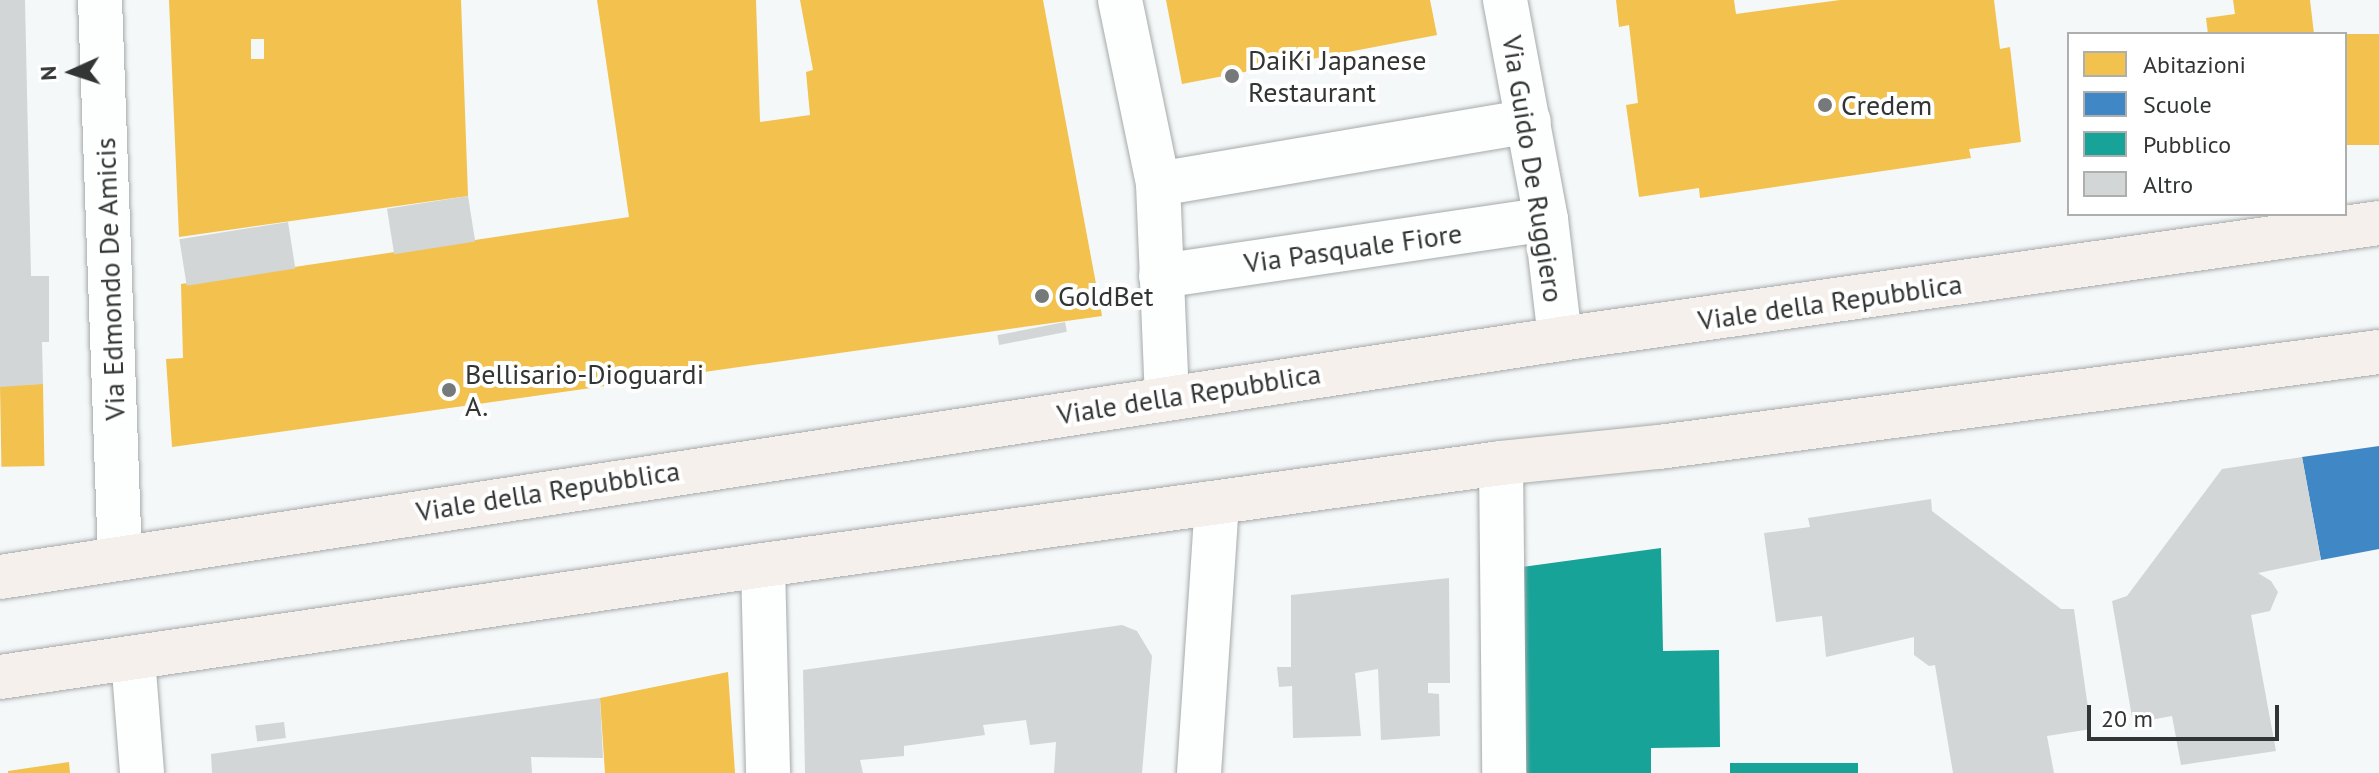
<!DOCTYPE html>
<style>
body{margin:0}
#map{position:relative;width:2379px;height:773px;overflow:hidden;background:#f4f8f8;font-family:"PT Sans",sans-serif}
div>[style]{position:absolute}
.homes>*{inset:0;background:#f2c14e;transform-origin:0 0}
.schools>*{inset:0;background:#3f88c5}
.public>*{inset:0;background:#17a398;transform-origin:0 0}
.building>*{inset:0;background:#d3d6d6;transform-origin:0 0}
.roads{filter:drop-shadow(0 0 2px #a7aaaa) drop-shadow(0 0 2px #a7aaaa)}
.minor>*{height:44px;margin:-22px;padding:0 22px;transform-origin:22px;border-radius:22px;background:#fdfefe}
.major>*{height:44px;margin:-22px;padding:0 22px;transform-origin:22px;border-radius:22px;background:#f5f0eb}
.dots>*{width:22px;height:22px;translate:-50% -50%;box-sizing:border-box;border:4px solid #fff;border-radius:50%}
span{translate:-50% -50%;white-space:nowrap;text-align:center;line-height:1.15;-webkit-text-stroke:8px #fff;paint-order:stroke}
.poi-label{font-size:28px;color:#323534}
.left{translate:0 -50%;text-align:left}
.street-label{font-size:28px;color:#323534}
.legend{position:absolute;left:2067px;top:32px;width:280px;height:184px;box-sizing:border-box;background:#fff;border:2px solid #adaeae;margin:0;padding:10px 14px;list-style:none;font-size:24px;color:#323534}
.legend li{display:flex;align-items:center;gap:16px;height:40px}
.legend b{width:40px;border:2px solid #adaeae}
.north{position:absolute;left:32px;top:32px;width:80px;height:80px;-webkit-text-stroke:6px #fff;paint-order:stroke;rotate:267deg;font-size:22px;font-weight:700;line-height:32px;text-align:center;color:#323534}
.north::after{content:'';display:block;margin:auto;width:28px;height:36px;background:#323534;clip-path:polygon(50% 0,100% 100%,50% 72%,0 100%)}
.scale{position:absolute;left:2087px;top:705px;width:192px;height:36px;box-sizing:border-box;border:4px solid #323534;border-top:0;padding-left:10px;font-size:24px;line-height:28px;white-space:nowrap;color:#323534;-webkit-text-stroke:6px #fff;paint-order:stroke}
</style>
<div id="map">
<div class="homes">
<i style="clip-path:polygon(evenodd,169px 0,461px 0,468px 196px,179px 237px,169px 0,251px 39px,264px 39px,264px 59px,251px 59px,251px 39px)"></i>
<i style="clip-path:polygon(597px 0,756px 0,760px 122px,810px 115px,806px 72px,813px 70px,800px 0,1043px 0,1102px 316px,172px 447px,166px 359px,183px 358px,181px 284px,629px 217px)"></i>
<i style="clip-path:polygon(1166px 0,1430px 0,1437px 35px,1182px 84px)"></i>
<i style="clip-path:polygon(1616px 0,1734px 0,1736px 14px,1840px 0,1994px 0,2000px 49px,2010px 47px,2021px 142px,1969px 149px,1971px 158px,1700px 198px,1699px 188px,1639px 197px,1626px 105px,1638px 103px,1629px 25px,1619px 27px)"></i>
<i style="clip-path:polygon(2233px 0,2310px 0,2314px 34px,2208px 34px,2206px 18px,2235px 14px)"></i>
<i style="left:2379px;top:34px;width:111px;height:34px;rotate:90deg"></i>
<i style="left:43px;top:384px;width:82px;height:43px;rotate:89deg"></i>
<i style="clip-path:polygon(728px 672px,735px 773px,605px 773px,600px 698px)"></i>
<i style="clip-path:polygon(69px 762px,70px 773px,8px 773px,8px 771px)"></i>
</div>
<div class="schools">
<i style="clip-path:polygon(2379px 446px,2379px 549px,2321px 560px,2302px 457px)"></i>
</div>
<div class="public">
<i style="clip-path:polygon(1661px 548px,1663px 651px,1719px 650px,1720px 747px,1651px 748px,1651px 773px,1524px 773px,1523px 567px)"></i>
<i style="left:1730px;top:763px;width:128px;height:10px"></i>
</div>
<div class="building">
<i style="clip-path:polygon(0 0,25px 0,31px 276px,49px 276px,49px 342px,42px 342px,43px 384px,0 387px)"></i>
<i style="left:468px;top:196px;width:46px;height:82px;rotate:81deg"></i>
<i style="left:288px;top:222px;width:47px;height:110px;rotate:81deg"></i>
<i style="left:1065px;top:322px;width:10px;height:69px;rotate:79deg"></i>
<i style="clip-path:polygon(2302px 457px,2321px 560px,2258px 573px,2271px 581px,2278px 592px,2270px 611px,2251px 615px,2276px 751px,2181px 765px,2172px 716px,2133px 723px,2112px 601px,2127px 596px,2222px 469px)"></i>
<i style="clip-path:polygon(1931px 499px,1932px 511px,2061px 609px,2074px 609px,2091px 729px,2047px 736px,2054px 773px,1953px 773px,1935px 665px,1929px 666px,1914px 655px,1914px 637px,1826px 657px,1822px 616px,1776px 622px,1764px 533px,1810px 527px,1808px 518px)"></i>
<i style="clip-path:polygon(1449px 578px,1450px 683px,1428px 683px,1428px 693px,1439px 694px,1440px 736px,1381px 740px,1378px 669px,1355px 673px,1361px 736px,1293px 738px,1292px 686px,1279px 687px,1277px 667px,1291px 667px,1291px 595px)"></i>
<i style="clip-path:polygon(1122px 625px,1137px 631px,1152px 656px,1142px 773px,1054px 773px,1056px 742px,1030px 745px,1026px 720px,983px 725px,985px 735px,904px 746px,904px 756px,860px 760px,863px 773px,805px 773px,803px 670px)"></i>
<i style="clip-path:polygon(600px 698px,603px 758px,531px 757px,532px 773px,212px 773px,211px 754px)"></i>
<i style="left:284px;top:722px;width:16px;height:29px;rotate:83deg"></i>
</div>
<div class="roads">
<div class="minor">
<i style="left:100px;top:0;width:558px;rotate:87.95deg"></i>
<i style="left:1120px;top:0;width:188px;rotate:78.3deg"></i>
<i style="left:1158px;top:184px;width:213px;rotate:87.6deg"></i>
<i style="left:1505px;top:0;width:223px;rotate:79.4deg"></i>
<i style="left:1546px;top:219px;width:121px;rotate:83.3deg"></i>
<i style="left:1158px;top:184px;width:376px;rotate:-9.6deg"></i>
<i style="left:1161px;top:276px;width:389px;rotate:-8.4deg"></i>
<i style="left:1501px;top:463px;width:310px;rotate:89.4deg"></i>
<i style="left:763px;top:565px;width:208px;rotate:88.6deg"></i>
<i style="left:133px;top:658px;width:115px;rotate:85.5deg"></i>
<i style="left:1199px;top:773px;width:270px;rotate:-86.2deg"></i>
</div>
<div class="major">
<i style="left:0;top:577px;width:1578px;rotate:-8.67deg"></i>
<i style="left:1560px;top:339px;width:827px;rotate:-8.06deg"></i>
<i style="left:0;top:677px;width:771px;rotate:-8.35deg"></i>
<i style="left:763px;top:565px;width:745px;rotate:-7.87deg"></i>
<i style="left:1501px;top:463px;width:159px;rotate:-5.8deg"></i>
<i style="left:1659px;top:447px;width:726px;rotate:-7.52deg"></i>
</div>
</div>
<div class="dots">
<i style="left:1232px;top:76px;background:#767979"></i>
<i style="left:1825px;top:105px;background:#767979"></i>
<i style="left:1042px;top:296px;background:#767979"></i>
<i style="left:449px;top:390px;background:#767979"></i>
</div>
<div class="poi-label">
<span class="left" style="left:1248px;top:76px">DaiKi Japanese<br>Restaurant</span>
<span class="left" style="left:1841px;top:105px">Credem</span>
<span class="left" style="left:1058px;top:296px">GoldBet</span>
<span class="left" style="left:465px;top:390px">Bellisario-Dioguardi<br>A.</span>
</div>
<div class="street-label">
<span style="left:1533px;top:169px;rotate:81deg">Via Guido De Ruggiero</span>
<span style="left:1353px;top:248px;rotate:-8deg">Via Pasquale Fiore</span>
<span style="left:110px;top:279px;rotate:-92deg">Via Edmondo De Amicis</span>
<span style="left:1830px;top:302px;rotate:-8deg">Viale della Repubblica</span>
<span style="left:1189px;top:394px;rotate:-9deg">Viale della Repubblica</span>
<span style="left:548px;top:491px;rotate:-9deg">Viale della Repubblica</span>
</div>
<ul class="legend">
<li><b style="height:22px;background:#f2c14e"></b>Abitazioni</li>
<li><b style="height:22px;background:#3f88c5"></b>Scuole</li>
<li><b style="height:22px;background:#17a398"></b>Pubblico</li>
<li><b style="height:22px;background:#d3d6d6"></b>Altro</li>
</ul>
<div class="north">N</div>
<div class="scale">20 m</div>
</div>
